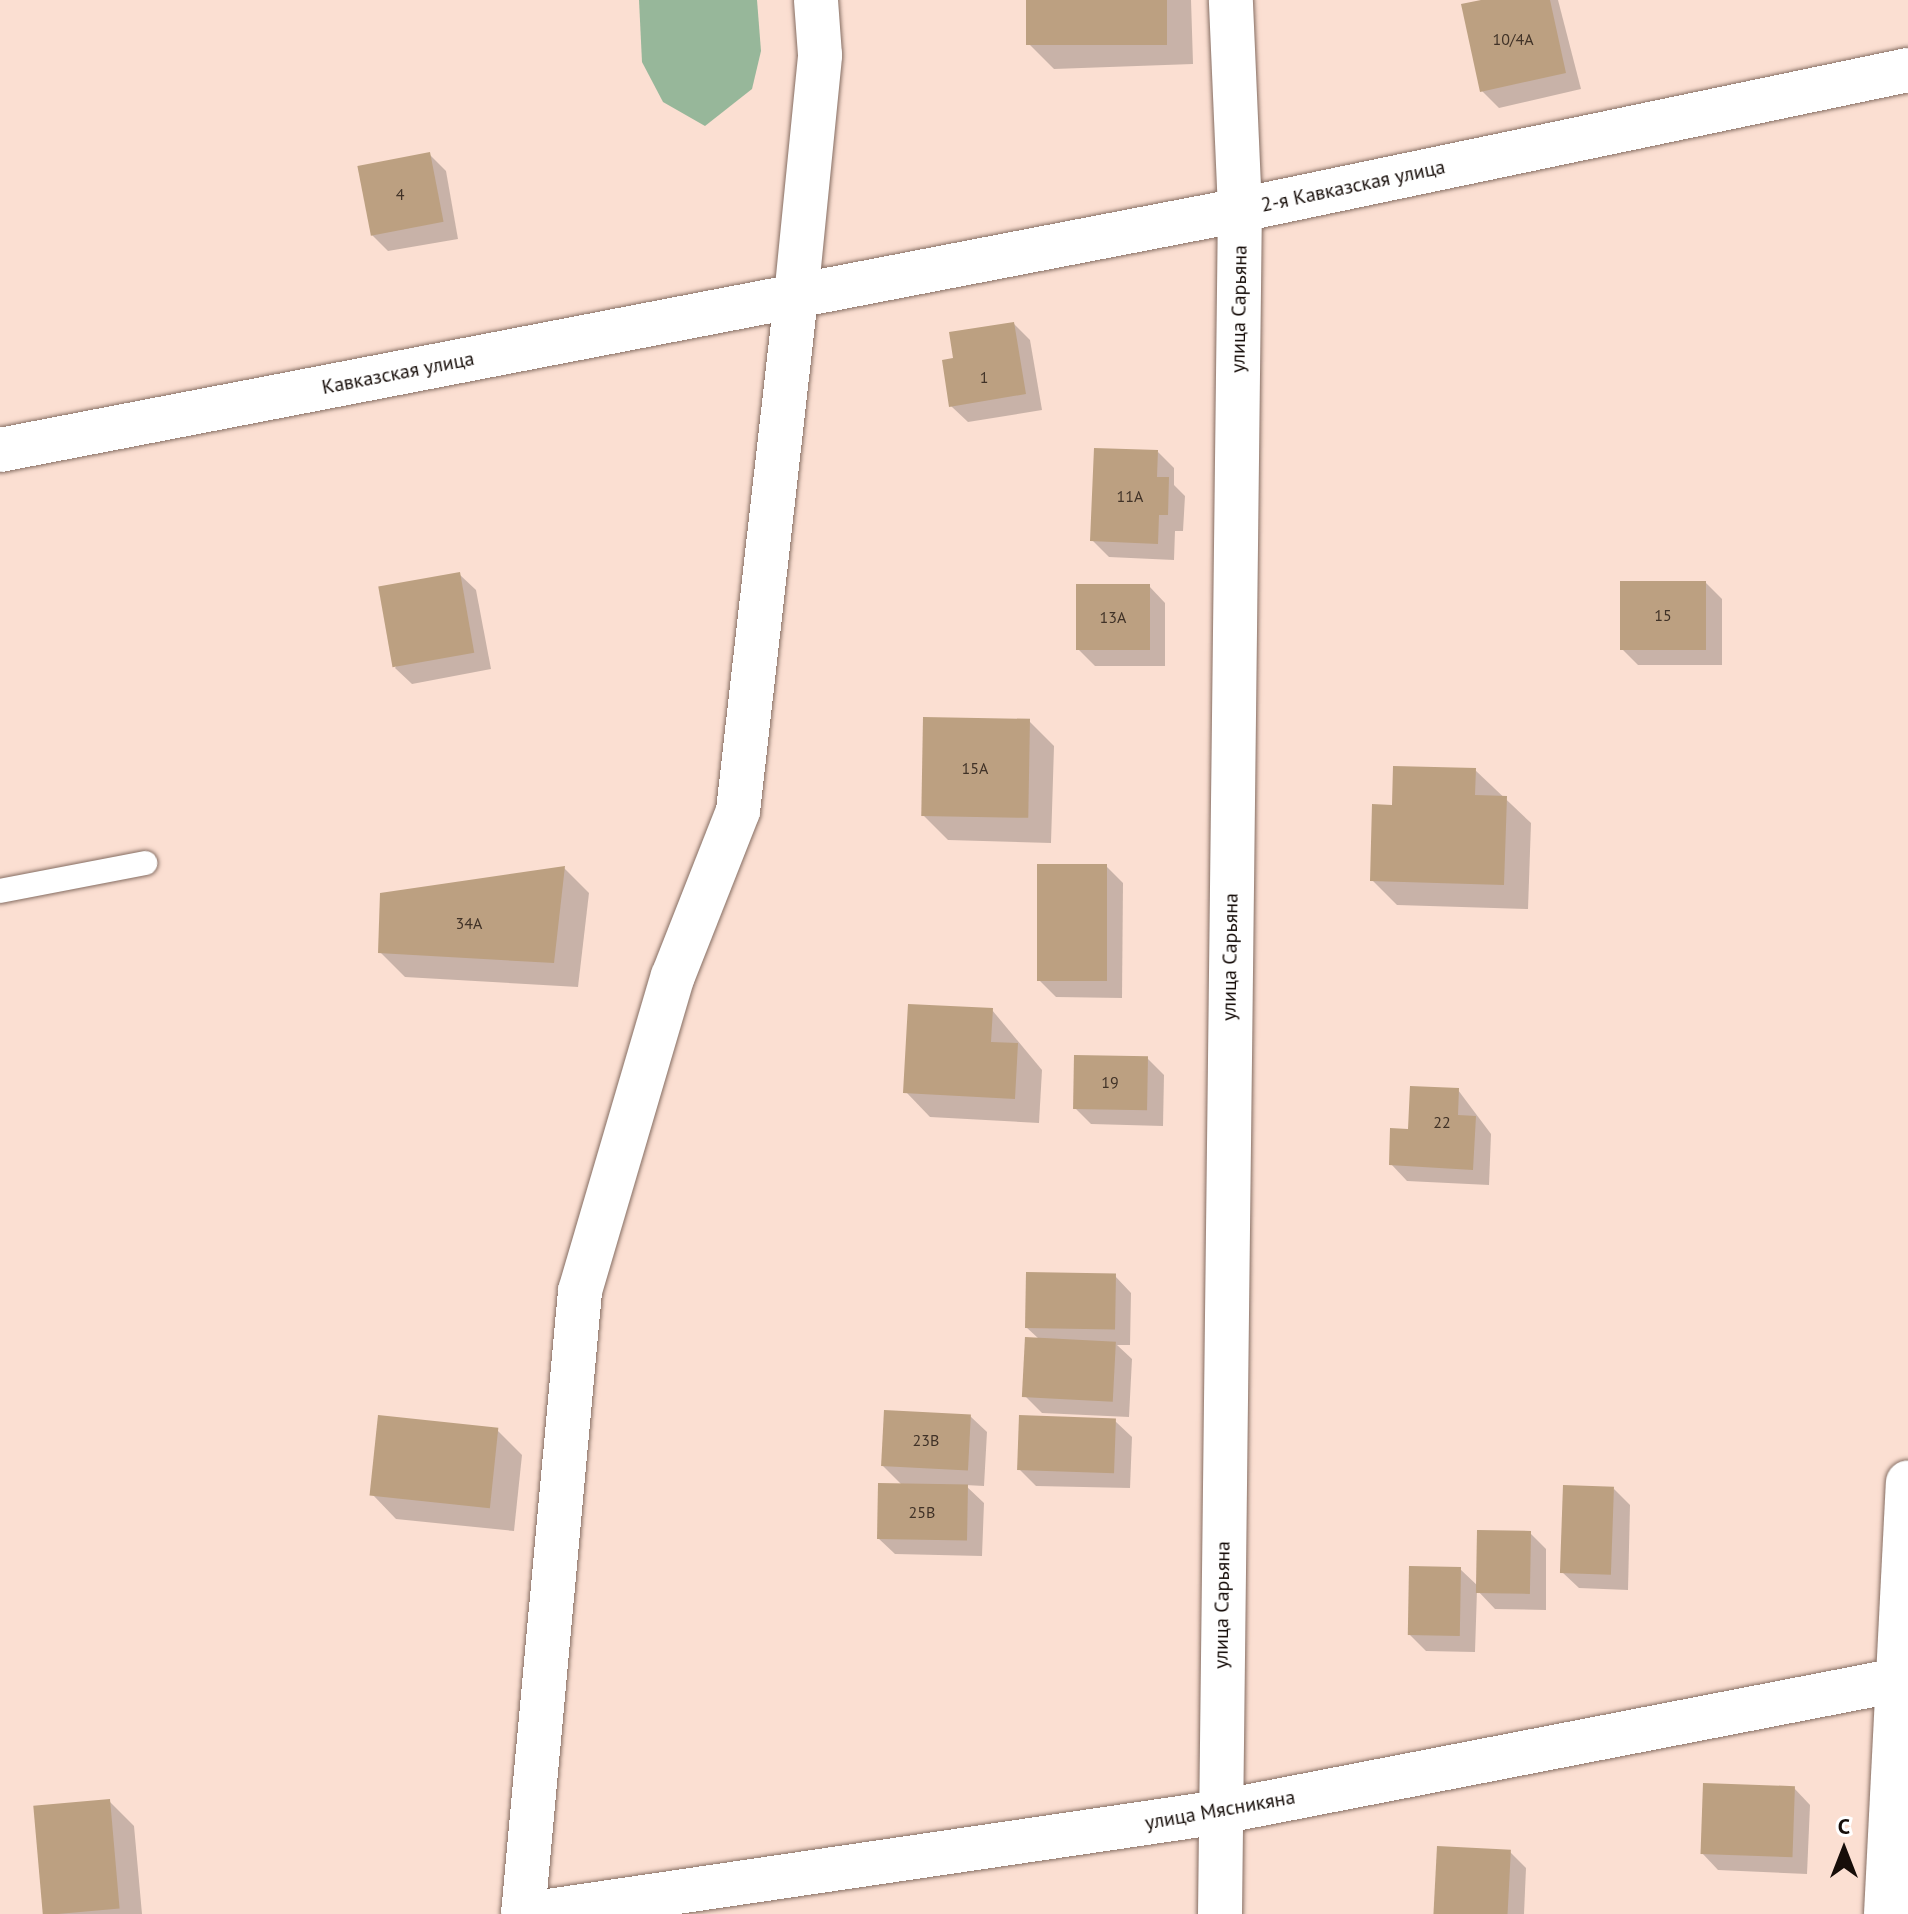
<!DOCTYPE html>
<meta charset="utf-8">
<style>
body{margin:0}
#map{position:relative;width:1908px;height:1914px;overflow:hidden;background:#fbdfd2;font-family:"PT Sans",sans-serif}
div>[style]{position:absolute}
.forest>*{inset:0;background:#97b79a}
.shadow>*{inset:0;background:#0003}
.building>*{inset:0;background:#bca081;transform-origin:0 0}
.roads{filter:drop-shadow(0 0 2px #856d62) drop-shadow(0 0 2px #856d62)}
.service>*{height:24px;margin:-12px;padding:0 12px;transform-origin:12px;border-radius:12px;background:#fff}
.minor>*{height:44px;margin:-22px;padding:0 22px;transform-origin:22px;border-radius:22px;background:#fff}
span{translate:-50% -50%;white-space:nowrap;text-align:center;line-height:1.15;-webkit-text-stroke:8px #fff;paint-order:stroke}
.number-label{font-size:16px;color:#403227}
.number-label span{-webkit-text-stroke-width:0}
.street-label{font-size:20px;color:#160d09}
.north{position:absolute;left:1804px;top:1810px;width:80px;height:80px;-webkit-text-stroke:6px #fff;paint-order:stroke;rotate:0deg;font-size:22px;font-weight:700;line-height:32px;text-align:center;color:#160d09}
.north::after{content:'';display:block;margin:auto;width:28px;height:36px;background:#160d09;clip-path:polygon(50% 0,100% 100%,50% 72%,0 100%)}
</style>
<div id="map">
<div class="forest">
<i style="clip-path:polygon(639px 0,757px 0,761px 51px,752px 89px,705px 126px,663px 102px,642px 62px)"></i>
</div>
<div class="shadow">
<i style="clip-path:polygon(1028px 0,1191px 0,1193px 64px,1054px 69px,1029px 44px)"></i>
<i style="clip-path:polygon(1490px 0,1558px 0,1581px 89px,1499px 108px,1482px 91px)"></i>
<i style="clip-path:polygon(429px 154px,446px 171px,458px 239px,388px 251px,371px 234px)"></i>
<i style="clip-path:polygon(1014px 324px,1030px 340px,1042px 410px,968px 422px,951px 406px,955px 359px)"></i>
<i style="clip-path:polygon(1158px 452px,1174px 468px,1174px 485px,1185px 496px,1183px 531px,1175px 531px,1174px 560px,1109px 557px,1092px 540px)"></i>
<i style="clip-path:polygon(459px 574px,476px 590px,491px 669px,412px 684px,395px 668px)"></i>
<i style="clip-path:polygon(1706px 583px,1722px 599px,1722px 665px,1638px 665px,1622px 649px)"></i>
<i style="clip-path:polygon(1149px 586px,1165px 603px,1165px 666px,1095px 666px,1078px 649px)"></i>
<i style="clip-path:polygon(1029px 721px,1054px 746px,1051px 843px,948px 840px,923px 815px)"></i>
<i style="clip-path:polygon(1475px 770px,1531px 823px,1528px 909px,1397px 905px,1372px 880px,1394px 807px)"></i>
<i style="clip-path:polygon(1106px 866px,1123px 883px,1122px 998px,1056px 997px,1039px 980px)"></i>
<i style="clip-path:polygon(564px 868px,589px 893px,578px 987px,405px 977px,380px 952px)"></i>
<i style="clip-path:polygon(992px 1010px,1042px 1070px,1039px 1123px,930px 1117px,906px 1092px)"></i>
<i style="clip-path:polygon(1147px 1058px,1164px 1075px,1163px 1126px,1091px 1124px,1075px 1108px)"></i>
<i style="clip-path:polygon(1458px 1090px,1491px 1134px,1489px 1185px,1407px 1181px,1391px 1164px,1410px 1131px)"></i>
<i style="clip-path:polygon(1115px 1276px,1131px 1293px,1130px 1345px,1117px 1345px,1132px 1359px,1129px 1417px,1042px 1413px,1025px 1396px,1039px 1339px,1026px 1327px)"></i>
<i style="clip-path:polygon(970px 1416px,987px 1432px,984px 1486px,965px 1485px,984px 1503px,982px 1556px,895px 1554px,878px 1538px,902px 1485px,883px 1466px)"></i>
<i style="clip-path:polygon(1115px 1421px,1132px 1437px,1130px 1488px,1036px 1486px,1019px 1469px)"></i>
<i style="clip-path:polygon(497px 1430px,522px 1455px,514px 1531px,396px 1519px,372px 1494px)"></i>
<i style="clip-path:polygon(1614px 1489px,1630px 1505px,1628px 1590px,1579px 1588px,1562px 1572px)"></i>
<i style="clip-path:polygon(1530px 1533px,1546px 1549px,1546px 1610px,1495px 1609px,1477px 1590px,1475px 1652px,1426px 1651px,1409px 1634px,1460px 1569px,1479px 1587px)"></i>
<i style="clip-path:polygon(1794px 1788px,1810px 1805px,1807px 1874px,1718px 1870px,1702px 1853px)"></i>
<i style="clip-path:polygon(109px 1801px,134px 1826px,142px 1914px,45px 1914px,36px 1807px)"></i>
<i style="clip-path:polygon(1510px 1852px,1526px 1868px,1524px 1914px,1436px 1914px)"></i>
</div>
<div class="building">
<i style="left:1026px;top:0;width:141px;height:45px"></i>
<i style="clip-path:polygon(1481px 0,1550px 0,1566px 73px,1480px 92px,1461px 4px)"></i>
<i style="left:430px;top:152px;width:71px;height:74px;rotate:79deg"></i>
<i style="clip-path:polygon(1014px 322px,1026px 394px,949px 407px,942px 360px,953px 358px,949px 332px)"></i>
<i style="clip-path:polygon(1094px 448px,1158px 450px,1157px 477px,1169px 477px,1168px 515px,1159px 515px,1158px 544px,1090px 541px)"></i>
<i style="left:460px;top:572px;width:82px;height:83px;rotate:80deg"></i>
<i style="left:1620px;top:581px;width:86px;height:69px"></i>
<i style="left:1076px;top:584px;width:74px;height:66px"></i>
<i style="left:923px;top:717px;width:107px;height:99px;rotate:1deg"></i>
<i style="clip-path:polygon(1393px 766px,1476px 768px,1475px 795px,1507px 796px,1504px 885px,1370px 881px,1372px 804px,1392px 805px)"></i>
<i style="left:1037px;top:864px;width:70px;height:117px"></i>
<i style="clip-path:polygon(565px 866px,554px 963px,378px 953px,380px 893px)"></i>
<i style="clip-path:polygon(908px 1004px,993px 1008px,991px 1042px,1018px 1043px,1015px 1099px,903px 1093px)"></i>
<i style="left:1074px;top:1055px;width:74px;height:54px;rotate:1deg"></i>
<i style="clip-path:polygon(1410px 1086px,1459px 1088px,1458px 1115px,1476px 1116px,1473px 1170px,1389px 1165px,1390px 1128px,1408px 1129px)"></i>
<i style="left:1026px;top:1272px;width:90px;height:56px;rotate:1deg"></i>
<i style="left:1025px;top:1337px;width:91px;height:60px;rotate:3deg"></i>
<i style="left:884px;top:1410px;width:87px;height:56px;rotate:3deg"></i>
<i style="left:378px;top:1415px;width:121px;height:81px;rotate:6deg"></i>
<i style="left:1019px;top:1415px;width:97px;height:55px;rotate:2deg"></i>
<i style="left:878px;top:1483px;width:90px;height:56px;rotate:1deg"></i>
<i style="left:1563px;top:1485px;width:51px;height:88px;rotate:2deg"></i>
<i style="left:1477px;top:1530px;width:54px;height:63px;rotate:1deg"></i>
<i style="left:1409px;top:1566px;width:52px;height:69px;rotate:1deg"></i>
<i style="left:1703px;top:1783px;width:92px;height:71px;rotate:2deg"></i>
<i style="left:110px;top:1799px;width:110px;height:77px;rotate:85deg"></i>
<i style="left:1437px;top:1846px;width:74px;height:68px;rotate:3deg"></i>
</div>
<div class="roads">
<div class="service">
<i style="left:0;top:891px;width:148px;rotate:-10.9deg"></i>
</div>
<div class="minor">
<i style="left:0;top:450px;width:1263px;rotate:-10.95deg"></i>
<i style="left:1240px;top:210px;width:683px;rotate:-11.84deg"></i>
<i style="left:523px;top:1914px;width:626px;rotate:-84.77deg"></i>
<i style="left:580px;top:1291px;width:328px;rotate:-73.6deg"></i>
<i style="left:673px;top:976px;width:177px;rotate:-68.5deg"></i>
<i style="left:738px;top:811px;width:517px;rotate:-83.56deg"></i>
<i style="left:796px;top:297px;width:243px;rotate:-84.3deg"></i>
<i style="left:820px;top:55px;width:55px;rotate:-94.2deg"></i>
<i style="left:528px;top:1914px;width:699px;rotate:-8.38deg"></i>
<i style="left:1220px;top:1812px;width:701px;rotate:-11.02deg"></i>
<i style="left:1220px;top:1914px;width:1704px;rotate:-89.33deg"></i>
<i style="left:1240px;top:210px;width:210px;rotate:-92.5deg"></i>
<i style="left:1886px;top:1914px;width:432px;rotate:-87.1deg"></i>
</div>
</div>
<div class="number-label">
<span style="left:1513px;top:39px">10/4А</span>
<span style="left:400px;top:194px">4</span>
<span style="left:984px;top:377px">1</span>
<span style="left:1130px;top:496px">11А</span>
<span style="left:1663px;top:615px">15</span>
<span style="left:1113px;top:617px">13А</span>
<span style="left:975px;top:768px">15А</span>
<span style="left:469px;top:923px">34А</span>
<span style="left:1110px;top:1082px">19</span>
<span style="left:1442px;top:1122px">22</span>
<span style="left:926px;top:1440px">23В</span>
<span style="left:922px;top:1512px">25В</span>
</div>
<div class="street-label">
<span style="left:1353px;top:186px;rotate:-12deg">2-я Кавказская улица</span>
<span style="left:1239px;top:309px;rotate:-89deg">улица Сарьяна</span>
<span style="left:398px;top:373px;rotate:-11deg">Кавказская улица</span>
<span style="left:1230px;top:957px;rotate:-89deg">улица Сарьяна</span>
<span style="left:1222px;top:1605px;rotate:-89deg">улица Сарьяна</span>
<span style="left:1220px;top:1810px;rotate:-10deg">улица Мясникяна</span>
</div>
<div class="north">С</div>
</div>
